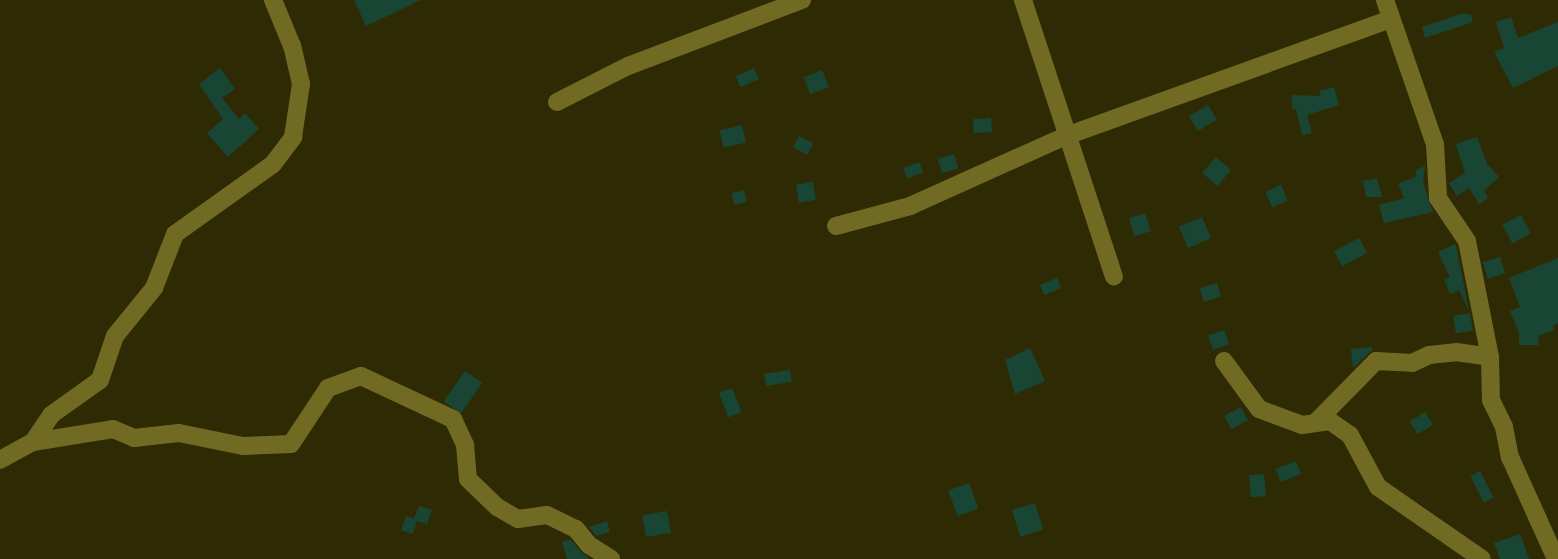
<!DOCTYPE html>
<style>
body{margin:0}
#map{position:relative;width:1558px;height:559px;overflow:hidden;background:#2e2b04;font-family:Roboto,sans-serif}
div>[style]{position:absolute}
.building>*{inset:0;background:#194634;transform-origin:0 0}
.minor>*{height:18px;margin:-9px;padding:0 9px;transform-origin:9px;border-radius:9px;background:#716a23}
span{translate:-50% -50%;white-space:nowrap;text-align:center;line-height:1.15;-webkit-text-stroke:4.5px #161300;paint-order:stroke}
</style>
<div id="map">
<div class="building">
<i style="clip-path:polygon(354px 0,421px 0,366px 26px)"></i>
<i style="clip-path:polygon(1464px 13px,1471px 15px,1473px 22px,1425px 38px,1422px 27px)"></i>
<i style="clip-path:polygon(1511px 17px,1518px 38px,1558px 22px,1558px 66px,1513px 88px,1494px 52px,1504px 48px,1496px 22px)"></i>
<i style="clip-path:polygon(220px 68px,235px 89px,222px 98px,239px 119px,245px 113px,259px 129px,228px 157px,207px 133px,223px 119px,199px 84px)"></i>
<i style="left:754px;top:68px;width:12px;height:20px;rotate:66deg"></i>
<i style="left:822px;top:70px;width:18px;height:20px;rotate:68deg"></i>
<i style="clip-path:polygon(1334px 87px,1339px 105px,1307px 115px,1312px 133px,1302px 135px,1296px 109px,1292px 109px,1292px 95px,1321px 96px,1319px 91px)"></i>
<i style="left:1208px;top:105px;width:17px;height:22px;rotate:59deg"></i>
<i style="left:991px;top:118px;width:14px;height:18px;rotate:86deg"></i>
<i style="left:742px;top:125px;width:18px;height:23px;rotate:77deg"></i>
<i style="left:799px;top:136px;width:16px;height:13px;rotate:27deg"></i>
<i style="clip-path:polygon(1477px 137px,1487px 164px,1499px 177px,1484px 191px,1488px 198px,1479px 204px,1469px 188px,1457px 196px,1449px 183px,1465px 173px,1456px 144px)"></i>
<i style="left:954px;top:154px;width:15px;height:17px;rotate:74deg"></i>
<i style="left:1216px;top:157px;width:20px;height:21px;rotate:41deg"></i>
<i style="left:919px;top:162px;width:11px;height:17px;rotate:68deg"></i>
<i style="clip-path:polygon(1425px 166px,1423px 182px,1433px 212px,1384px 223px,1379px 205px,1404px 198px,1398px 184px,1417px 176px,1415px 171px)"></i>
<i style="clip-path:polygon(1377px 178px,1382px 197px,1366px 197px,1363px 181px)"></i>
<i style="left:813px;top:182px;width:18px;height:17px;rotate:81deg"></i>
<i style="left:1281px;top:185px;width:17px;height:17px;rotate:66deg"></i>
<i style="left:744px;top:190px;width:12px;height:13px;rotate:76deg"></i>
<i style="left:1145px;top:213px;width:19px;height:17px;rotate:72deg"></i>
<i style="left:1521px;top:215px;width:21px;height:21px;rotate:62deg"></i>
<i style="left:1202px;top:217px;width:23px;height:25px;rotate:67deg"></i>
<i style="left:1359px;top:238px;width:17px;height:28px;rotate:62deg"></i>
<i style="clip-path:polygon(1455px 244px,1456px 245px,1469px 311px,1459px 290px,1450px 294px,1444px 279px,1450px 277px,1438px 252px)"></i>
<i style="left:1500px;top:257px;width:17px;height:18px;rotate:73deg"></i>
<i style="clip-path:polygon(1558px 258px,1558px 323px,1553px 326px,1554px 330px,1538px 336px,1539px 345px,1519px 345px,1519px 332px,1510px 311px,1520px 307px,1509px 278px)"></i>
<i style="left:1057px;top:278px;width:11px;height:18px;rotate:68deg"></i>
<i style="left:1217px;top:283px;width:14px;height:18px;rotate:73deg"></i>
<i style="left:1470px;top:313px;width:18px;height:17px;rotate:81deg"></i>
<i style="left:1224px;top:330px;width:15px;height:17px;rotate:70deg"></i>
<i style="clip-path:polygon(1372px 347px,1372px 350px,1353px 368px,1351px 349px)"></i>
<i style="clip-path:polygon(1030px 348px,1045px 381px,1015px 394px,1005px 360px)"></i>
<i style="left:790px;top:370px;width:12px;height:26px;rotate:81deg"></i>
<i style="left:465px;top:371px;width:21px;height:37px;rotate:35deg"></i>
<i style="left:732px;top:388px;width:26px;height:14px;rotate:69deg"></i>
<i style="left:1241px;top:407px;width:15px;height:19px;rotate:62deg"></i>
<i style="left:1425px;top:412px;width:15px;height:18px;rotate:58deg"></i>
<i style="left:1296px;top:461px;width:14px;height:22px;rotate:69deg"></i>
<i style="left:1480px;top:471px;width:30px;height:11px;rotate:63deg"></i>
<i style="left:1264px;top:474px;width:22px;height:15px;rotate:85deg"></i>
<i style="left:969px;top:483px;width:27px;height:22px;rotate:70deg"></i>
<i style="left:1035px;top:503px;width:28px;height:24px;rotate:73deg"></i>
<i style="clip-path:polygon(419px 506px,432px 510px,427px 524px,417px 521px,413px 534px,401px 530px,406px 516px,414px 519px)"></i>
<i style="left:667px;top:511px;width:22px;height:25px;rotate:80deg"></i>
<i style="clip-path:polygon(607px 521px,610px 532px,596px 536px,589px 527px)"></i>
<i style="clip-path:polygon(1520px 534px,1529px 559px,1500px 559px,1494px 543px)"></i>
<i style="clip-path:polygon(570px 539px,581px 552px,590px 559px,567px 559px,562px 542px)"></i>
</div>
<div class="minor">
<i style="left:1023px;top:0;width:291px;rotate:71.8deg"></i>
<i style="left:1385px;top:0;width:152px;rotate:70.9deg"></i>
<i style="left:1435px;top:144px;width:54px;rotate:86.8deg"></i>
<i style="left:1438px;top:198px;width:52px;rotate:56deg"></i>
<i style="left:1467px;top:241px;width:118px;rotate:78.8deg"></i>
<i style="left:557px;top:102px;width:80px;rotate:-26.9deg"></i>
<i style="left:628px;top:66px;width:186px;rotate:-20.8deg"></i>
<i style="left:836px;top:226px;width:77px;rotate:-15.1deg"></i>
<i style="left:910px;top:206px;width:171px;rotate:-24.2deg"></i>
<i style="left:1066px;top:136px;width:345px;rotate:-19.8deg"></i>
<i style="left:1224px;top:361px;width:59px;rotate:53.9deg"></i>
<i style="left:1259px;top:409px;width:46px;rotate:20.4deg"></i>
<i style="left:1302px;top:425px;width:28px;rotate:-8deg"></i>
<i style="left:1330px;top:421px;width:24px;rotate:35deg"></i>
<i style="left:1350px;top:435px;width:59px;rotate:61.7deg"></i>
<i style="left:1378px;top:487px;width:126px;rotate:34.7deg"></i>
<i style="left:1315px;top:423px;width:87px;rotate:-45.5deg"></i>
<i style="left:1376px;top:361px;width:36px;rotate:3deg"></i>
<i style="left:1412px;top:363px;width:19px;rotate:-25deg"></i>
<i style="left:1429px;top:355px;width:27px;rotate:-6deg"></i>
<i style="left:1456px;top:352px;width:34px;rotate:8deg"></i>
<i style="left:1490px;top:357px;width:43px;rotate:88.7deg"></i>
<i style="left:1491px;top:400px;width:30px;rotate:64deg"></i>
<i style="left:1504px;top:427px;width:31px;rotate:79deg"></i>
<i style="left:1510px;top:457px;width:112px;rotate:65.7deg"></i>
<i style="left:33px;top:442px;width:81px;rotate:-9.2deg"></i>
<i style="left:113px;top:429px;width:23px;rotate:23deg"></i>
<i style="left:134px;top:438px;width:45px;rotate:-6.3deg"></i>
<i style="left:179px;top:433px;width:65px;rotate:11.5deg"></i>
<i style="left:243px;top:446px;width:48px;rotate:-2.4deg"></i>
<i style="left:291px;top:444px;width:67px;rotate:-56.5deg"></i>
<i style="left:328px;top:388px;width:35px;rotate:-20deg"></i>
<i style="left:361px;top:376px;width:102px;rotate:25.1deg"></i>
<i style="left:453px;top:419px;width:29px;rotate:65deg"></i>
<i style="left:465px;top:445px;width:34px;rotate:85deg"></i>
<i style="left:468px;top:479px;width:40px;rotate:44deg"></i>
<i style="left:497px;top:507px;width:24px;rotate:30deg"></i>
<i style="left:518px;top:519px;width:29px;rotate:-8deg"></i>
<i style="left:547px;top:515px;width:32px;rotate:26deg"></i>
<i style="left:576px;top:529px;width:21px;rotate:51deg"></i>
<i style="left:589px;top:545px;width:26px;rotate:32deg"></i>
<i style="left:0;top:460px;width:38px;rotate:-29deg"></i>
<i style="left:33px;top:442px;width:32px;rotate:-56deg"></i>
<i style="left:51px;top:415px;width:60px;rotate:-35.5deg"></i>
<i style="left:100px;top:380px;width:46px;rotate:-71.2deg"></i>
<i style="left:115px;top:336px;width:62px;rotate:-50.9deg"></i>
<i style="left:154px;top:288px;width:58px;rotate:-68.7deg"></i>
<i style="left:175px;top:234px;width:120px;rotate:-35.5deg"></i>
<i style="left:273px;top:164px;width:34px;rotate:-53deg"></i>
<i style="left:293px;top:137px;width:54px;rotate:-81.4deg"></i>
<i style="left:301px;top:84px;width:39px;rotate:-103deg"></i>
<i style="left:292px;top:46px;width:50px;rotate:-112.4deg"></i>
</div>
</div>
